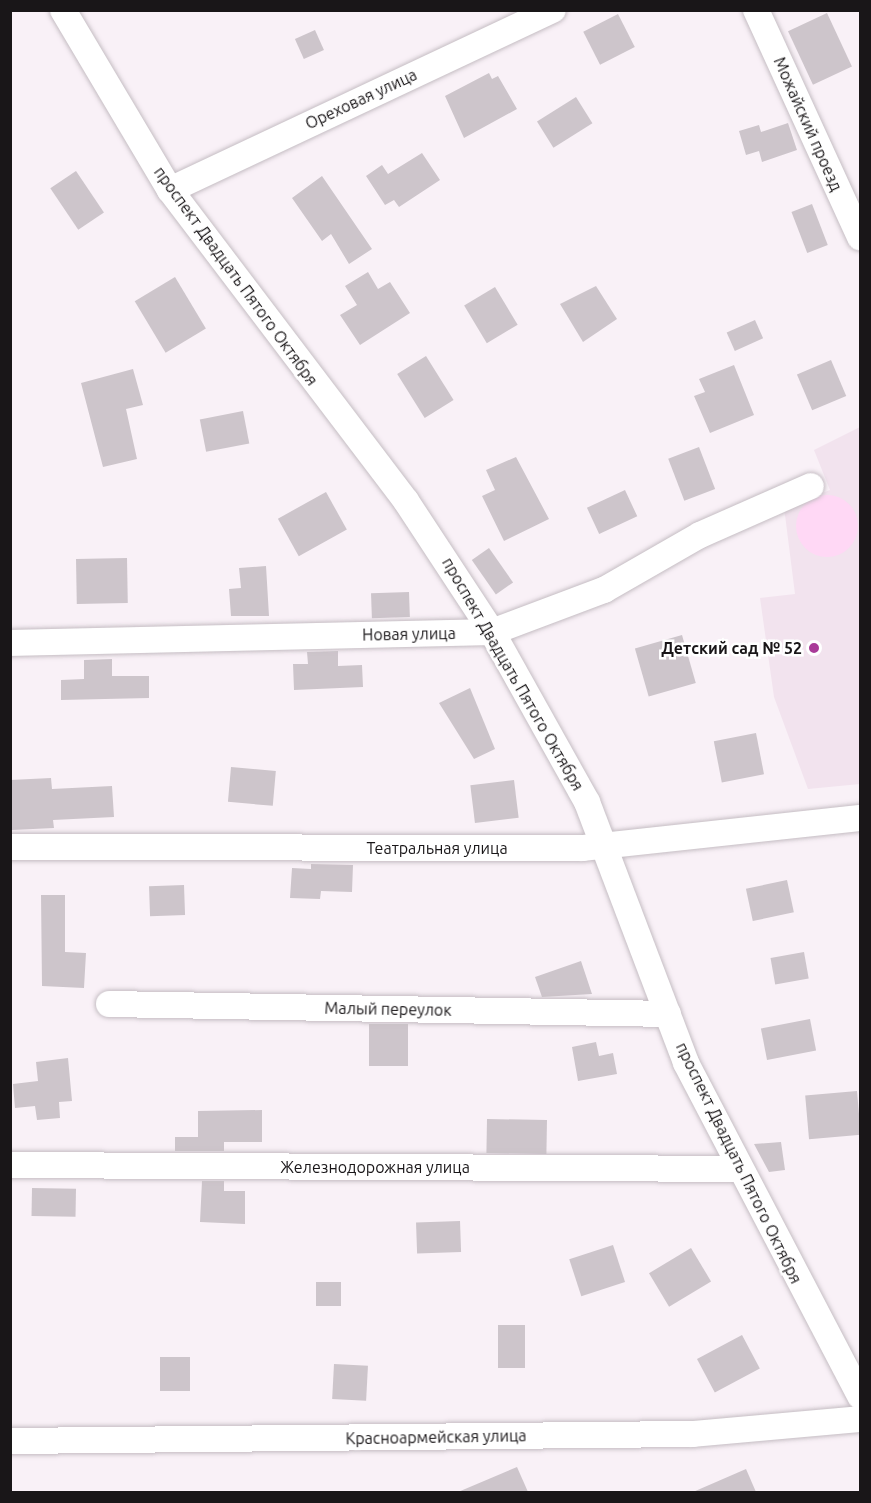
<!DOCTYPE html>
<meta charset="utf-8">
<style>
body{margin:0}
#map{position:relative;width:871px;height:1503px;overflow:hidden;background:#f9f1f7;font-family:Ubuntu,sans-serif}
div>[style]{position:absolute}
.built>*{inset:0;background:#f2e3ee}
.green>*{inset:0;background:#ffd8f5}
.round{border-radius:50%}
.building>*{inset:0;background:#cdc5cb;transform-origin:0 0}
.roads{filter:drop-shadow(0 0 2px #c5bdc3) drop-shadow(0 0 2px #c5bdc3)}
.minor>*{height:26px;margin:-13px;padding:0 13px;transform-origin:13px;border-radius:13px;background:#fff}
.dots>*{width:16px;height:16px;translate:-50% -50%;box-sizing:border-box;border:3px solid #fff;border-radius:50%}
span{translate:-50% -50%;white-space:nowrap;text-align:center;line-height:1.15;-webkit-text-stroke:5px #fff;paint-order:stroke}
.street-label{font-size:16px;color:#191618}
.poi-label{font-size:16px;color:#191618;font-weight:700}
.right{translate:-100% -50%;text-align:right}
.frame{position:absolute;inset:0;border:12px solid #191618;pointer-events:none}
</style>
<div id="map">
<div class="built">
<i style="clip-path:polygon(860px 427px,860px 784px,808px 789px,774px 697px,760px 598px,795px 594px,784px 507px,830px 490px,814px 450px)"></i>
</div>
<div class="green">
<i class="round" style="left:796px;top:495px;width:62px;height:62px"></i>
</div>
<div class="building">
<i style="left:827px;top:13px;width:59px;height:43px;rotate:65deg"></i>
<i style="left:618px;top:14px;width:37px;height:39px;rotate:63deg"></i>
<i style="left:315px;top:30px;width:22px;height:22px;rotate:66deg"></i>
<i style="clip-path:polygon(489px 73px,492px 79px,498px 76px,517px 109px,464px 138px,445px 96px)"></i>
<i style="left:576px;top:97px;width:31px;height:46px;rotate:58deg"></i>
<i style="clip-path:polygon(788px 123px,797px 150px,762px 162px,759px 151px,746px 155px,739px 131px,759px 125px,761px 132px)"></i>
<i style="clip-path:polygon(422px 153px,440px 180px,399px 207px,394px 200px,385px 205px,366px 176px,382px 165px,388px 174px)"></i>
<i style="left:76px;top:171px;width:50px;height:31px;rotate:56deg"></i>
<i style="clip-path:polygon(322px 176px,372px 249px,349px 264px,331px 234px,322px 241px,292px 198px)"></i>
<i style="left:812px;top:204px;width:44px;height:22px;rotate:69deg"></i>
<i style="clip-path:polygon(368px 272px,378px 289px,390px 282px,410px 313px,360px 345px,340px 315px,357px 305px,345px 286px)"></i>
<i style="left:175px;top:277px;width:60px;height:47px;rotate:59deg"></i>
<i style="clip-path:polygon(596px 286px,617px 319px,583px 342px,560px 304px)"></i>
<i style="left:495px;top:287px;width:44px;height:36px;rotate:59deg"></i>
<i style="left:755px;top:320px;width:20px;height:31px;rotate:66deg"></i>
<i style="left:426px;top:356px;width:52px;height:34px;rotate:58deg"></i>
<i style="left:831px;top:360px;width:39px;height:37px;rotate:67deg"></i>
<i style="clip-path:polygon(734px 365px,754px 415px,710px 433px,694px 396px,705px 392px,699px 379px)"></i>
<i style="clip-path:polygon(133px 369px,143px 405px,126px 409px,137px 459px,103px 467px,81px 383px)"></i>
<i style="left:243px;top:411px;width:33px;height:44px;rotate:79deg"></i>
<i style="left:699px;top:447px;width:45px;height:33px;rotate:69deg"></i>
<i style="clip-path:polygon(516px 457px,549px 519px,504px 541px,482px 496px,495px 490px,486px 470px)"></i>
<i style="left:625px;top:490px;width:29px;height:42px;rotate:65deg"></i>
<i style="left:326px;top:492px;width:43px;height:55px;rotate:61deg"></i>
<i style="left:489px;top:548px;width:42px;height:21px;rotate:55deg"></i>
<i style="left:127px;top:558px;width:45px;height:51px;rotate:89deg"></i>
<i style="clip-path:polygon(266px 566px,269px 616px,231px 616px,229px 589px,241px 588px,239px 568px)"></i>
<i style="left:409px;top:592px;width:25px;height:38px;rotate:88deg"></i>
<i style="left:682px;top:635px;width:50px;height:49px;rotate:74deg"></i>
<i style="clip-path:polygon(338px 651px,338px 666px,362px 665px,363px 687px,294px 690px,293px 664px,308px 664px,307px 652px)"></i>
<i style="clip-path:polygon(112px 659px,112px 676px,149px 676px,149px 698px,61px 700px,61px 680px,84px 679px,84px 660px)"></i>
<i style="clip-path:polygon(470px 688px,495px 749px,474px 759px,439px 703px)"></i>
<i style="left:756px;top:733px;width:42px;height:43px;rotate:79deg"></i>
<i style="left:231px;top:767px;width:45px;height:35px;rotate:5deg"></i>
<i style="clip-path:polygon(51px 778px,52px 789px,112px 786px,114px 817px,53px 820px,54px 828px,12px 830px,10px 780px)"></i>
<i style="left:514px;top:780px;width:38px;height:44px;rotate:83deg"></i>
<i style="clip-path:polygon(311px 864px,353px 865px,352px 892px,321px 891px,320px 899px,290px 898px,292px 868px,311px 869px)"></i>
<i style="left:787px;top:880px;width:33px;height:42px;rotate:78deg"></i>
<i style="left:184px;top:885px;width:30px;height:35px;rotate:88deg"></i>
<i style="clip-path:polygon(41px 895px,65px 895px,65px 952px,86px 953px,84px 988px,42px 986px)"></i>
<i style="left:804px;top:952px;width:27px;height:34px;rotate:80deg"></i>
<i style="clip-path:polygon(581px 961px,592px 994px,542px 997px,535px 977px)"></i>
<i style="left:810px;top:1019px;width:32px;height:50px;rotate:79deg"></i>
<i style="left:369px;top:1024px;width:39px;height:42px"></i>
<i style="clip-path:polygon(596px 1042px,599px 1056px,613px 1053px,617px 1074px,578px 1081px,572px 1047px)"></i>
<i style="clip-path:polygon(68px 1058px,72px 1101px,59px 1102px,60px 1118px,37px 1120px,35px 1106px,15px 1108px,13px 1084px,38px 1081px,36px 1062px)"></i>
<i style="left:857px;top:1091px;width:44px;height:52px;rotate:85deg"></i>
<i style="clip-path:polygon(262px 1110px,262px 1142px,224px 1142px,224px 1151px,175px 1151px,175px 1137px,198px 1137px,198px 1111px)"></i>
<i style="left:487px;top:1119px;width:60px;height:34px;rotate:1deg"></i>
<i style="clip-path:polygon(781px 1142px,785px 1170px,769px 1172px,754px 1144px)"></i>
<i style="clip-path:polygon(202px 1181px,224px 1181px,224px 1191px,245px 1191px,245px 1224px,200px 1222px)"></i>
<i style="left:32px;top:1188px;width:44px;height:28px;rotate:1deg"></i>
<i style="left:460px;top:1221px;width:31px;height:44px;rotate:88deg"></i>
<i style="left:613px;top:1245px;width:39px;height:46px;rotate:72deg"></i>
<i style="left:691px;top:1248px;width:39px;height:49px;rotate:59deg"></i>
<i style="left:316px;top:1282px;width:25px;height:24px"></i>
<i style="left:498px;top:1325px;width:27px;height:43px"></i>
<i style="left:742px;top:1335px;width:38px;height:51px;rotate:62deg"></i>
<i style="left:160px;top:1357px;width:30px;height:34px"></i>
<i style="left:334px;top:1364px;width:34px;height:35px;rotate:3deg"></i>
<i style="clip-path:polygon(517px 1467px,528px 1492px,458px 1492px)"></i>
<i style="clip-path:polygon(746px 1469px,756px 1492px,693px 1492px)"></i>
</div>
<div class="roads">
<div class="minor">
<i style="left:63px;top:10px;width:209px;rotate:59.3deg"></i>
<i style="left:170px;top:190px;width:390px;rotate:52.8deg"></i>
<i style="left:406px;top:501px;width:157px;rotate:56.7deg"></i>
<i style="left:492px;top:632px;width:195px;rotate:60.8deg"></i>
<i style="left:587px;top:802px;width:279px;rotate:69.2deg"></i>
<i style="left:686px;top:1063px;width:376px;rotate:62.4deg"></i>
<i style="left:756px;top:10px;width:250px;rotate:65.4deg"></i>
<i style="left:170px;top:190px;width:423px;rotate:-25.2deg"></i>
<i style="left:10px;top:643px;width:482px;rotate:-1.3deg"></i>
<i style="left:492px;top:632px;width:120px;rotate:-20.6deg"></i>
<i style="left:604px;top:590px;width:111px;rotate:-29.8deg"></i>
<i style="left:700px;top:535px;width:121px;rotate:-23.8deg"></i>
<i style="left:10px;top:847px;width:573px;rotate:0.1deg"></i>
<i style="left:583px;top:848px;width:279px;rotate:-6.2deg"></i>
<i style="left:109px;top:1004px;width:559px;rotate:1.02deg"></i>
<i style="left:10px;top:1165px;width:730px;rotate:0.31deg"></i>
<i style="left:10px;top:1441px;width:683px;rotate:-0.59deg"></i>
<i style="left:693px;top:1434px;width:168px;rotate:-5.1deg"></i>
</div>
</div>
<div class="dots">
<i style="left:814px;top:648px;background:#a93b98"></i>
</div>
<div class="street-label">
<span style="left:361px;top:99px;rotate:-25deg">Ореховая улица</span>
<span style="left:808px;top:124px;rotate:66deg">Можайский проезд</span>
<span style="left:236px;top:276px;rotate:54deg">проспект Двадцать Пятого Октября</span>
<span style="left:409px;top:634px;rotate:-1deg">Новая улица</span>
<span style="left:513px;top:674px;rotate:60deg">проспект Двадцать Пятого Октября</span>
<span style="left:437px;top:848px">Театральная улица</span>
<span style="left:388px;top:1009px;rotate:1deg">Малый переулок</span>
<span style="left:739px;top:1163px;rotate:64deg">проспект Двадцать Пятого Октября</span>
<span style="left:375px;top:1167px">Железнодорожная улица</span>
<span style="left:436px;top:1437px;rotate:-1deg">Красноармейская улица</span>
</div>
<div class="poi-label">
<span class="right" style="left:802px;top:648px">Детский сад № 52</span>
</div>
<div class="frame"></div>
</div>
